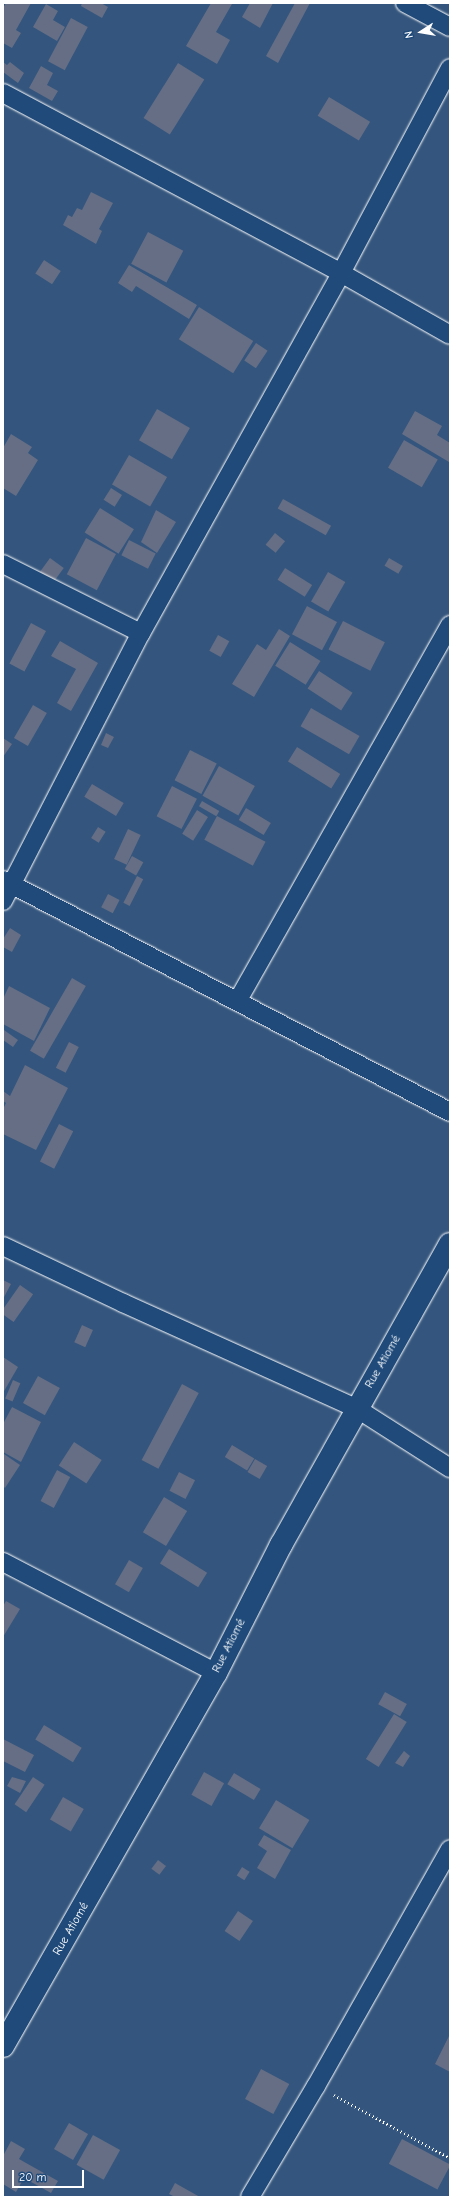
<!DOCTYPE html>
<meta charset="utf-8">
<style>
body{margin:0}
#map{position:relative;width:453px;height:2200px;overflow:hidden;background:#34557d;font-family:"Comic Neue",sans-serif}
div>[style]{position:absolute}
.building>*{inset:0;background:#656e85;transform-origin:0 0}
.path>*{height:2.5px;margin-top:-1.25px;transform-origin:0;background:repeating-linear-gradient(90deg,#fff 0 1px,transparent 0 4px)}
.roads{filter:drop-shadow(0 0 1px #fff) drop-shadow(0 0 1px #fff)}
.minor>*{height:18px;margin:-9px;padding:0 9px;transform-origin:9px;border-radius:9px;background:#1f4a7a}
.tertiary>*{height:22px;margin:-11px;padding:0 11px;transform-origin:11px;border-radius:11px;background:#1f4a7a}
span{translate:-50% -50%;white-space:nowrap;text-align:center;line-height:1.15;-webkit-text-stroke:4px #1f4a7a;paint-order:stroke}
.street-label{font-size:12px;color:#fff}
.frame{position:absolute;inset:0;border:4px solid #fff;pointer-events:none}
.north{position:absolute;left:401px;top:12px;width:40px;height:40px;-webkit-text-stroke:3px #1f4a7a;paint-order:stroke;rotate:258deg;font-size:11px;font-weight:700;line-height:16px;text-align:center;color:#fff}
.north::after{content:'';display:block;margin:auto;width:14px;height:18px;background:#fff;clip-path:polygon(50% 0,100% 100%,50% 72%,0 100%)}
.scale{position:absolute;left:12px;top:2170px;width:72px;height:18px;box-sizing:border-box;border:2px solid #fff;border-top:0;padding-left:5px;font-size:12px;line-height:14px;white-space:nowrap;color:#fff;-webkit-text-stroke:3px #1f4a7a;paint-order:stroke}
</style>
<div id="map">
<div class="building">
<i style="clip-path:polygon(6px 3px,31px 3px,16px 30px,21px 33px,12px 48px,3px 43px,3px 8px)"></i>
<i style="clip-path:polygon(82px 3px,101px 3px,108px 7px,102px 18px,81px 6px)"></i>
<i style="clip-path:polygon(211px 3px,232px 4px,216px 32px,230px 40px,217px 64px,186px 46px)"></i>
<i style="clip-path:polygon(250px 3px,273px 3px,260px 28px,242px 17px)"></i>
<i style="clip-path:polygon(295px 3px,310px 3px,278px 63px,266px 56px)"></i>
<i style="clip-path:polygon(46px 4px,58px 11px,53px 20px,65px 27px,57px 41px,33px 27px)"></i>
<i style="left:71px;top:18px;width:19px;height:49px;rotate:28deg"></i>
<i style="clip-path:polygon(3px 62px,7px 65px,10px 62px,24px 73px,18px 83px,3px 72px)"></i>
<i style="left:178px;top:63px;width:31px;height:65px;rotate:32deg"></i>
<i style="clip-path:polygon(41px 66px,53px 73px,47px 85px,58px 91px,52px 101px,29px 88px)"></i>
<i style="left:329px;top:97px;width:48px;height:22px;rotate:31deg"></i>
<i style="clip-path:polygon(91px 192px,113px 203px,99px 229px,102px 231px,96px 244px,63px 225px,68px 215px,72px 217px,77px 208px,82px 210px)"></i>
<i style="left:148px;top:232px;width:40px;height:36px;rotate:28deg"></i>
<i style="left:44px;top:260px;width:20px;height:16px;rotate:33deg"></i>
<i style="clip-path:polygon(129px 265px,197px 305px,189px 319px,136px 286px,132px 292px,118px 283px)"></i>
<i style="left:199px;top:307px;width:64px;height:38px;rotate:32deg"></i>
<i style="left:256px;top:343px;width:14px;height:21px;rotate:34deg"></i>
<i style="left:157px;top:409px;width:38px;height:36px;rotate:30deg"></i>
<i style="clip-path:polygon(415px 411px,442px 426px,437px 435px,450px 443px,449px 462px,402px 434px)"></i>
<i style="clip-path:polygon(11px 434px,32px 447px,28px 453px,38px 460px,16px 496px,3px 488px,3px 448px)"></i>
<i style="left:404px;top:440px;width:39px;height:32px;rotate:30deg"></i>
<i style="left:129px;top:455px;width:44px;height:34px;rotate:30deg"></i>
<i style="left:111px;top:488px;width:13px;height:14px;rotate:32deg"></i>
<i style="left:283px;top:499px;width:55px;height:11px;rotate:29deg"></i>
<i style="left:100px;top:508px;width:40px;height:29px;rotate:32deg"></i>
<i style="clip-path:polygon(156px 510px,176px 522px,157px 553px,141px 542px)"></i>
<i style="left:275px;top:533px;width:13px;height:15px;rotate:39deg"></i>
<i style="left:86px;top:538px;width:34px;height:41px;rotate:28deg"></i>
<i style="left:129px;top:540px;width:30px;height:17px;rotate:27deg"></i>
<i style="left:50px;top:558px;width:17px;height:17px;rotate:36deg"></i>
<i style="left:389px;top:558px;width:16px;height:9px;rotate:30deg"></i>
<i style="left:285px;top:568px;width:32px;height:14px;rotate:32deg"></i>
<i style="left:328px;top:572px;width:20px;height:34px;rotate:30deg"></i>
<i style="left:307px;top:606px;width:34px;height:32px;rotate:28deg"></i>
<i style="left:343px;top:621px;width:47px;height:32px;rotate:27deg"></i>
<i style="left:31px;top:623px;width:17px;height:46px;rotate:28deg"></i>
<i style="clip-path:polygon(279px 629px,290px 636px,254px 697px,232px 684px,257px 644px,266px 650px)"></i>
<i style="left:218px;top:635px;width:13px;height:18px;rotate:29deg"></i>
<i style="clip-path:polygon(60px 641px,98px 663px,71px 711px,57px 703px,76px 669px,51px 656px)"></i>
<i style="left:290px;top:642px;width:36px;height:28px;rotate:32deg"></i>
<i style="left:319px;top:671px;width:40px;height:21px;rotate:33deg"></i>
<i style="left:33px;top:705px;width:16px;height:38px;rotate:30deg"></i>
<i style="left:311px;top:708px;width:56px;height:21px;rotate:30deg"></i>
<i style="clip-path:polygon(106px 733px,114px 737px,108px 748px,101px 745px)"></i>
<i style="clip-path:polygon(3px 738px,12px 744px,3px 757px)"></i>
<i style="left:297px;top:747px;width:51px;height:17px;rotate:32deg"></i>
<i style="left:190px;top:750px;width:30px;height:34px;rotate:27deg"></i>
<i style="left:219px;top:766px;width:41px;height:34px;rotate:29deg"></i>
<i style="left:92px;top:784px;width:37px;height:15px;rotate:31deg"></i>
<i style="left:172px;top:786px;width:28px;height:34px;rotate:27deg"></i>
<i style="left:202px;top:801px;width:20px;height:6px;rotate:30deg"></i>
<i style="left:246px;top:808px;width:29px;height:14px;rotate:31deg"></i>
<i style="left:197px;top:810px;width:13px;height:28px;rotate:32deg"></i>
<i style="left:217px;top:816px;width:55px;height:27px;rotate:28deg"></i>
<i style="left:98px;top:827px;width:9px;height:13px;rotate:32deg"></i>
<i style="left:128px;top:829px;width:14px;height:33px;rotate:25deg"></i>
<i style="left:132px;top:856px;width:13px;height:15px;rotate:29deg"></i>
<i style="left:137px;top:876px;width:7px;height:30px;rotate:27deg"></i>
<i style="left:108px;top:894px;width:13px;height:15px;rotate:27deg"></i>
<i style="clip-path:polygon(10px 928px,21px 935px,12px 952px,3px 947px,3px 939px)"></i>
<i style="left:72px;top:978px;width:16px;height:84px;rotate:30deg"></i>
<i style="clip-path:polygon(9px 986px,50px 1008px,34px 1041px,3px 1024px,3px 999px)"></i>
<i style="clip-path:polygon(4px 1030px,18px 1040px,13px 1047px,3px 1040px)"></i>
<i style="left:69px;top:1042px;width:11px;height:29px;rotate:27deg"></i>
<i style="clip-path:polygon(25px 1065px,68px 1088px,36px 1150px,3px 1134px,3px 1109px,6px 1103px,3px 1101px,3px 1091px,10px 1096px)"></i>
<i style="left:59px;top:1124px;width:16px;height:42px;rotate:27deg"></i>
<i style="clip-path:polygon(3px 1280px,11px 1284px,3px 1299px)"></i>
<i style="left:20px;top:1285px;width:16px;height:34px;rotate:35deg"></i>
<i style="left:82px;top:1325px;width:12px;height:19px;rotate:24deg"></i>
<i style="clip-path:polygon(3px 1357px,18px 1367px,3px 1393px)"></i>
<i style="left:38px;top:1376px;width:25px;height:31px;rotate:29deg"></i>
<i style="left:13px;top:1380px;width:8px;height:20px;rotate:23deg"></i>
<i style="left:182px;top:1384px;width:19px;height:86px;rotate:28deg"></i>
<i style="clip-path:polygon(12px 1407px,41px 1422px,21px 1462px,3px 1452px,3px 1424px)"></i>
<i style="left:74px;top:1442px;width:33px;height:28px;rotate:33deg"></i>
<i style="left:232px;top:1445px;width:26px;height:14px;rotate:31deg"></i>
<i style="clip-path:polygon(4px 1454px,20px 1465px,5px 1488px,3px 1486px)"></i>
<i style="left:255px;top:1459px;width:14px;height:15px;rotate:30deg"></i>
<i style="left:57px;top:1470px;width:15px;height:35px;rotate:28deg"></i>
<i style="left:179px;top:1472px;width:18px;height:21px;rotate:27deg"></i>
<i style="left:164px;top:1497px;width:27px;height:41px;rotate:31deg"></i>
<i style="left:169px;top:1549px;width:45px;height:17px;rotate:32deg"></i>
<i style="left:129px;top:1560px;width:16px;height:28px;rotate:30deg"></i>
<i style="clip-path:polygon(6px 1601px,20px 1609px,3px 1637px,3px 1606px)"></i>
<i style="left:385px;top:1692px;width:25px;height:14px;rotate:29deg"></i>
<i style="left:394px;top:1714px;width:15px;height:53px;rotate:32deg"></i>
<i style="left:44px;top:1725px;width:44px;height:17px;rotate:31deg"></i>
<i style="clip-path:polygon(3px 1739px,34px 1755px,25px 1772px,3px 1761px)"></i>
<i style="clip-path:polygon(404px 1751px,410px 1756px,403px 1767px,395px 1763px)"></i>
<i style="left:204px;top:1772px;width:23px;height:26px;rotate:29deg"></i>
<i style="left:234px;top:1773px;width:31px;height:13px;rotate:31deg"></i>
<i style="clip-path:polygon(12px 1777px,26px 1781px,20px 1793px,7px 1786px)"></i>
<i style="left:33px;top:1777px;width:14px;height:33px;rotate:34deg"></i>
<i style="left:63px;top:1797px;width:24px;height:26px;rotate:30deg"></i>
<i style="left:276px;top:1800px;width:39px;height:33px;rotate:31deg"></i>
<i style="clip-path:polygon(264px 1835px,291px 1850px,275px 1879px,257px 1868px,267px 1851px,258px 1845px)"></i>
<i style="left:158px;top:1860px;width:10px;height:11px;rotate:37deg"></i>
<i style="left:242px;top:1867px;width:9px;height:10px;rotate:32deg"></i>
<i style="left:238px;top:1911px;width:18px;height:24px;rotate:34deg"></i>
<i style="clip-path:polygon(450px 2034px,450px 2072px,435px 2064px)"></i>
<i style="left:261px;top:2069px;width:32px;height:34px;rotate:28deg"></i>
<i style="left:69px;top:2123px;width:22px;height:30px;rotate:30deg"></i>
<i style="left:93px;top:2135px;width:31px;height:34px;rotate:29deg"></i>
<i style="left:402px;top:2139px;width:55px;height:28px;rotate:28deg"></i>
<i style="clip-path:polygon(11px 2141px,25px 2149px,19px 2159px,58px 2181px,51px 2193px,24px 2178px,16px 2192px,3px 2184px,3px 2156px)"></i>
<i style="clip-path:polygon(175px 2183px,200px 2197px,175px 2197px,169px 2194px)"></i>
</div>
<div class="path">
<i style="left:334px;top:2095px;width:132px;rotate:28.5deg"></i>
</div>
<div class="roads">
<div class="minor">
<i style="left:405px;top:3px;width:51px;rotate:28.1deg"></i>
<i style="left:3px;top:93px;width:383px;rotate:28deg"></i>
<i style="left:341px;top:273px;width:125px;rotate:29.6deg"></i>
<i style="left:3px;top:564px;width:154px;rotate:26.6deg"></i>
<i style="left:3px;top:880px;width:504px;rotate:27.43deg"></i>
<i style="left:3px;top:901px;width:301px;rotate:-62.8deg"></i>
<i style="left:141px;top:633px;width:412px;rotate:-60.9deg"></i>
<i style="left:341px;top:273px;width:232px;rotate:-62deg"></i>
<i style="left:238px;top:1000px;width:431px;rotate:-60.5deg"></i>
<i style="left:3px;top:1246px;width:133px;rotate:25.4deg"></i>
<i style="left:123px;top:1303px;width:256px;rotate:24.3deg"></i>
<i style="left:356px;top:1408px;width:112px;rotate:32.6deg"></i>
<i style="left:3px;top:1562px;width:240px;rotate:27.5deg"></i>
<i style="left:250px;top:2197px;width:129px;rotate:-59.3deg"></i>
<i style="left:316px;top:2086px;width:272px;rotate:-60.5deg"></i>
</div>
<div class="tertiary">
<i style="left:3px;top:2046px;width:430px;rotate:-60.3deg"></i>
<i style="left:216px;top:1673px;width:144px;rotate:-63.1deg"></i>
<i style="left:281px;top:1545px;width:345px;rotate:-60.7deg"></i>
</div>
</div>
<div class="street-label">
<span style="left:383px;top:1362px;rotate:-60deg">Rue Atiomé</span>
<span style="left:229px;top:1646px;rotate:-63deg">Rue Atiomé</span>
<span style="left:71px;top:1929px;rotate:-60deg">Rue Atiomé</span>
</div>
<div class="frame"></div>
<div class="north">N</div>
<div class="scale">20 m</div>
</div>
